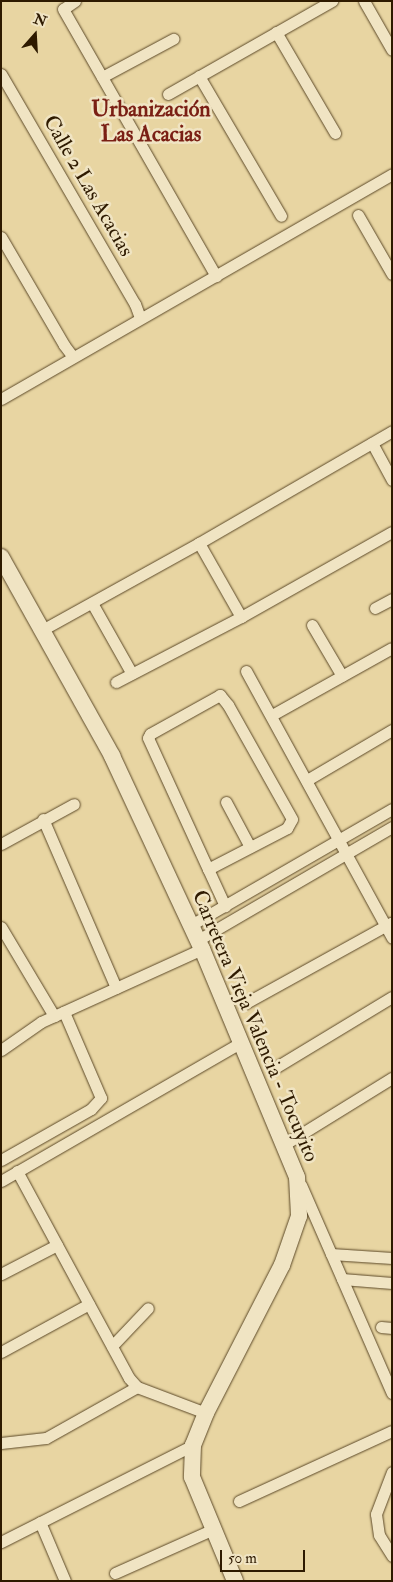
<!DOCTYPE html>
<meta charset="utf-8">
<style>
body{margin:0}
#map{position:relative;width:393px;height:1582px;overflow:hidden;background:#e8d5a2;font-family:"IM FELL Double Pica",serif}
div>[style]{position:absolute}
.roads{filter:drop-shadow(0 0 1px #5c4928) drop-shadow(0 0 1px #5c4928)}
.street>*{height:11px;margin:-5.5px;padding:0 5.5px;transform-origin:5.5px;border-radius:5.5px;background:#f0e4c3}
.secondary>*{height:16px;margin:-8px;padding:0 8px;transform-origin:8px;border-radius:8px;background:#f0e4c3}
span{translate:-50% -50%;white-space:nowrap;text-align:center;line-height:1.15;-webkit-text-stroke:5px #f0e4c3;paint-order:stroke}
.street-label{font-size:21px;color:#2e1a00}
.neighbourhood-label{font-size:22px;color:#7a1f14;font-weight:700}
.frame{position:absolute;inset:0;border:2px solid #2e1a00;pointer-events:none}
.north{position:absolute;left:10px;top:10px;width:50px;height:50px;-webkit-text-stroke:4px #f0e4c3;paint-order:stroke;rotate:19deg;font-size:14px;font-weight:700;line-height:20px;text-align:center;color:#2e1a00}
.north::after{content:'';display:block;margin:auto;width:18px;height:22px;background:#2e1a00;clip-path:polygon(50% 0,100% 100%,50% 72%,0 100%)}
.scale{position:absolute;left:220px;top:1550px;width:85px;height:22px;box-sizing:border-box;border:2px solid #2e1a00;border-top:0;padding-left:6px;font-size:15px;line-height:18px;white-space:nowrap;color:#2e1a00;-webkit-text-stroke:4px #f0e4c3;paint-order:stroke}
</style>
<div id="map">
<div class="roads">
<div class="street">
<i style="left:75px;top:1px;width:14px;rotate:146deg"></i>
<i style="left:63px;top:9px;width:308px;rotate:60.2deg"></i>
<i style="left:364px;top:1px;width:56px;rotate:60.3deg"></i>
<i style="left:276px;top:32px;width:117px;rotate:59.7deg"></i>
<i style="left:1px;top:74px;width:266px;rotate:59.8deg"></i>
<i style="left:135px;top:304px;width:15px;rotate:70deg"></i>
<i style="left:199px;top:76px;width:162px;rotate:59.6deg"></i>
<i style="left:102px;top:77px;width:81px;rotate:-28.2deg"></i>
<i style="left:168px;top:94px;width:189px;rotate:-29.6deg"></i>
<i style="left:358px;top:215px;width:68px;rotate:60deg"></i>
<i style="left:1px;top:237px;width:125px;rotate:59.7deg"></i>
<i style="left:64px;top:345px;width:15px;rotate:53deg"></i>
<i style="left:1px;top:399px;width:451px;rotate:-29.9deg"></i>
<i style="left:372px;top:443px;width:42px;rotate:61.6deg"></i>
<i style="left:199px;top:543px;width:85px;rotate:60.4deg"></i>
<i style="left:92px;top:603px;width:81px;rotate:60.6deg"></i>
<i style="left:375px;top:608px;width:19px;rotate:-28deg"></i>
<i style="left:312px;top:625px;width:59px;rotate:59.5deg"></i>
<i style="left:42px;top:630px;width:179px;rotate:-29deg"></i>
<i style="left:199px;top:543px;width:223px;rotate:-30.1deg"></i>
<i style="left:246px;top:671px;width:304px;rotate:61.3deg"></i>
<i style="left:116px;top:682px;width:141px;rotate:-27.5deg"></i>
<i style="left:241px;top:617px;width:173px;rotate:-29.4deg"></i>
<i style="left:272px;top:715px;width:137px;rotate:-29.2deg"></i>
<i style="left:307px;top:780px;width:99px;rotate:-30.5deg"></i>
<i style="left:226px;top:802px;width:51px;rotate:61.9deg"></i>
<i style="left:43px;top:819px;width:184px;rotate:66.6deg"></i>
<i style="left:1px;top:844px;width:83px;rotate:-28.7deg"></i>
<i style="left:208px;top:869px;width:89px;rotate:-27.4deg"></i>
<i style="left:287px;top:828px;width:10px;rotate:-61deg"></i>
<i style="left:292px;top:819px;width:131px;rotate:-119.3deg"></i>
<i style="left:228px;top:705px;width:13px;rotate:-129deg"></i>
<i style="left:220px;top:695px;width:80px;rotate:150.9deg"></i>
<i style="left:150px;top:734px;width:4px;rotate:117deg"></i>
<i style="left:148px;top:738px;width:144px;rotate:65.4deg"></i>
<i style="left:208px;top:869px;width:41px;rotate:65.3deg"></i>
<i style="left:191px;top:925px;width:232px;rotate:-30deg"></i>
<i style="left:1px;top:927px;width:104px;rotate:59.2deg"></i>
<i style="left:198px;top:940px;width:225px;rotate:-30.2deg"></i>
<i style="left:244px;top:1004px;width:168px;rotate:-28.9deg"></i>
<i style="left:1px;top:1050px;width:49px;rotate:-35deg"></i>
<i style="left:41px;top:1022px;width:177px;rotate:-24.4deg"></i>
<i style="left:273px;top:1069px;width:139px;rotate:-31.2deg"></i>
<i style="left:285px;top:1144px;width:126px;rotate:-31.7deg"></i>
<i style="left:1px;top:1160px;width:103px;rotate:-29.5deg"></i>
<i style="left:91px;top:1109px;width:15px;rotate:-48deg"></i>
<i style="left:101px;top:1098px;width:94px;rotate:-113.3deg"></i>
<i style="left:17px;top:1171px;width:235px;rotate:61.6deg"></i>
<i style="left:129px;top:1378px;width:12px;rotate:48deg"></i>
<i style="left:137px;top:1387px;width:74px;rotate:20.6deg"></i>
<i style="left:1px;top:1181px;width:276px;rotate:-30deg"></i>
<i style="left:301px;top:1185px;width:227px;rotate:66.4deg"></i>
<i style="left:331px;top:1254px;width:61px;rotate:3.8deg"></i>
<i style="left:1px;top:1274px;width:63px;rotate:-27.4deg"></i>
<i style="left:342px;top:1279px;width:50px;rotate:4.6deg"></i>
<i style="left:381px;top:1327px;width:11px;rotate:5deg"></i>
<i style="left:112px;top:1346px;width:52px;rotate:-46.5deg"></i>
<i style="left:1px;top:1352px;width:100px;rotate:-28.6deg"></i>
<i style="left:1px;top:1443px;width:45px;rotate:-6.3deg"></i>
<i style="left:46px;top:1438px;width:104px;rotate:-29.3deg"></i>
<i style="left:392px;top:1472px;width:45px;rotate:110.9deg"></i>
<i style="left:376px;top:1514px;width:21px;rotate:82deg"></i>
<i style="left:379px;top:1535px;width:25px;rotate:58deg"></i>
<i style="left:239px;top:1501px;width:168px;rotate:-24.6deg"></i>
<i style="left:40px;top:1522px;width:64px;rotate:67deg"></i>
<i style="left:1px;top:1542px;width:215px;rotate:-26.8deg"></i>
<i style="left:115px;top:1573px;width:108px;rotate:-24deg"></i>
</div>
<div class="secondary">
<i style="left:1px;top:557px;width:228px;rotate:60.8deg"></i>
<i style="left:112px;top:756px;width:213px;rotate:65deg"></i>
<i style="left:202px;top:949px;width:247px;rotate:67.4deg"></i>
<i style="left:297px;top:1177px;width:39px;rotate:87deg"></i>
<i style="left:299px;top:1216px;width:52px;rotate:109.1deg"></i>
<i style="left:282px;top:1265px;width:166px;rotate:117.2deg"></i>
<i style="left:206px;top:1413px;width:35px;rotate:112deg"></i>
<i style="left:193px;top:1445px;width:32px;rotate:92deg"></i>
<i style="left:192px;top:1477px;width:113px;rotate:67.5deg"></i>
</div>
</div>
<div class="street-label">
<span style="left:88px;top:186px;rotate:60deg">Calle 2 Las Acacias</span>
<span style="left:255px;top:1026px;rotate:67deg">Carretera Vieja Valencia - Tocuyito</span>
</div>
<div class="neighbourhood-label">
<span style="left:151px;top:122px">Urbanización<br>Las Acacias</span>
</div>
<div class="frame"></div>
<div class="north">N</div>
<div class="scale">50 m</div>
</div>
